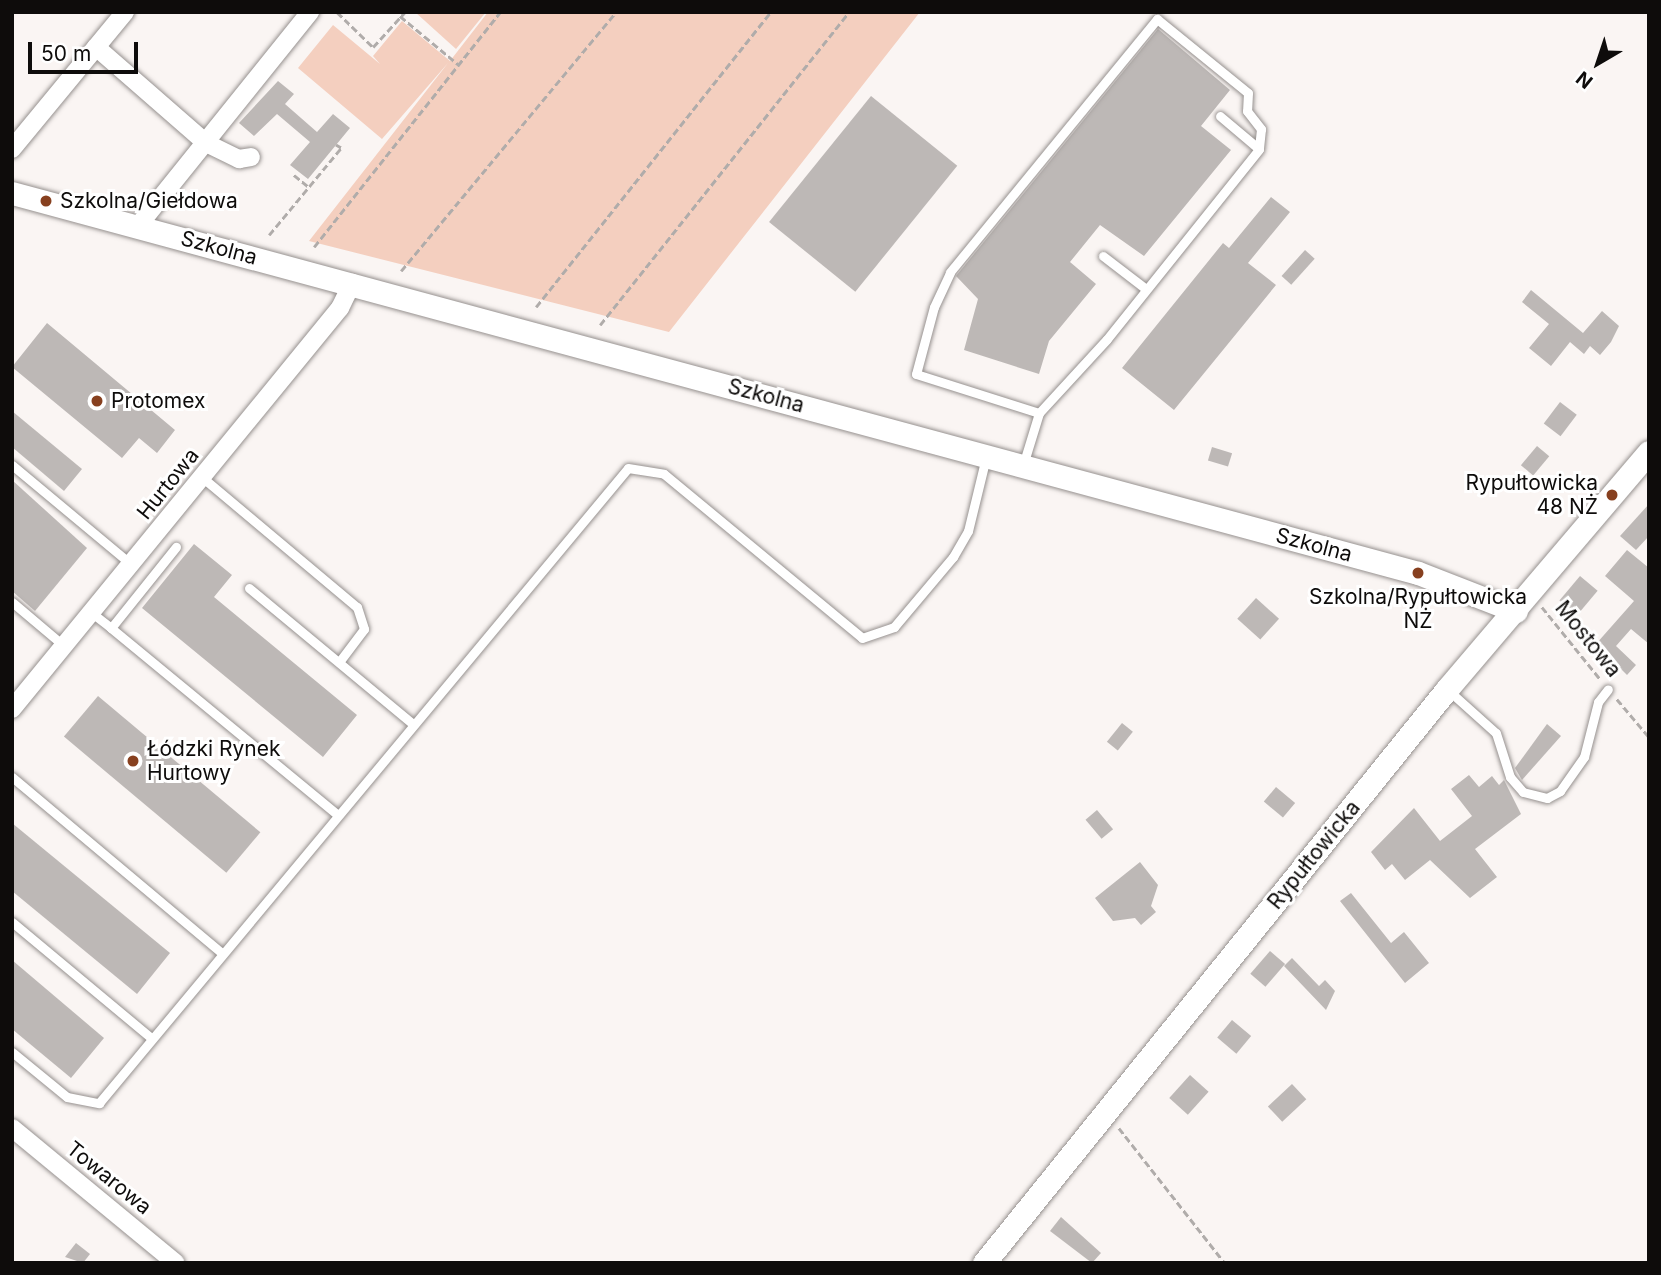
<!DOCTYPE html>
<meta charset="utf-8">
<style>
body{margin:0}
#map{position:relative;width:1661px;height:1275px;overflow:hidden;background:#faf5f3;font-family:Inter,sans-serif}
div>[style]{position:absolute}
.green>*{inset:0;background:#f4cfbf}
.building>*{inset:0;background:#bdb8b6;transform-origin:0 0}
.path>*{height:2.5px;margin-top:-1.25px;transform-origin:0;background:repeating-linear-gradient(90deg,#b0acaa 0 7px,transparent 0 10.5px)}
.roads{filter:drop-shadow(0 0 2px #96918f) drop-shadow(0 0 2px #96918f)}
.lane>*{height:9px;margin:-4.5px;padding:0 4.5px;transform-origin:4.5px;border-radius:4.5px;background:#fff}
.street>*{height:18px;margin:-9px;padding:0 9px;transform-origin:9px;border-radius:9px;background:#fff}
.secondary>*{height:23px;margin:-11.5px;padding:0 11.5px;transform-origin:11.5px;border-radius:11.5px;background:#fff}
.dots>*{width:19px;height:19px;translate:-50% -50%;box-sizing:border-box;border:4px solid #fff;border-radius:50%}
span{translate:-50% -50%;white-space:nowrap;text-align:center;line-height:1.15;-webkit-text-stroke:6px #fff;paint-order:stroke}
.poi-label{font-size:21px;color:#0e0c0b}
.left{translate:0 -50%;text-align:left}
.right{translate:-100% -50%;text-align:right}
.street-label{font-size:21px;color:#0e0c0b}
.frame{position:absolute;inset:0;border:14px solid #0e0c0b;pointer-events:none}
.north{position:absolute;left:1563px;top:28px;width:70px;height:70px;-webkit-text-stroke:5px #fff;paint-order:stroke;rotate:219deg;font-size:19px;font-weight:700;line-height:28px;text-align:center;color:#0e0c0b}
.north::after{content:'';display:block;margin:auto;width:24px;height:32px;background:#0e0c0b;clip-path:polygon(50% 0,100% 100%,50% 72%,0 100%)}
.scale{position:absolute;left:28px;top:42px;width:110px;height:32px;box-sizing:border-box;border:4px solid #0e0c0b;border-top:0;padding-left:9px;font-size:21px;line-height:24px;white-space:nowrap;color:#0e0c0b;-webkit-text-stroke:5px #fff;paint-order:stroke}
</style>
<div id="map">
<div class="green">
<i style="clip-path:polygon(415px 12px,486px 12px,456px 49px)"></i>
<i style="clip-path:polygon(488px 12px,920px 12px,669px 332px,309px 241px,448px 63px,382px 139px,298px 68px,333px 25px,380px 64px,373px 56px,402px 21px,450px 61px)"></i>
</div>
<div class="building">
<i style="clip-path:polygon(1158px 29px,1230px 90px,1201px 126px,1231px 150px,1144px 256px,1100px 225px,1070px 262px,1096px 284px,1049px 341px,1039px 374px,964px 350px,978px 299px,956px 276px)"></i>
<i style="clip-path:polygon(278px 81px,294px 94px,285px 104px,317px 132px,333px 114px,350px 128px,308px 179px,290px 165px,310px 142px,277px 114px,254px 136px,239px 123px)"></i>
<i style="left:871px;top:96px;width:111px;height:162px;rotate:39deg"></i>
<i style="clip-path:polygon(1271px 197px,1290px 212px,1248px 263px,1276px 285px,1174px 410px,1122px 368px,1223px 243px,1229px 248px)"></i>
<i style="left:1305px;top:250px;width:13px;height:35px;rotate:42deg"></i>
<i style="clip-path:polygon(1531px 290px,1583px 333px,1602px 311px,1619px 326px,1611px 342px,1600px 355px,1590px 346px,1584px 354px,1570px 342px,1551px 366px,1529px 348px,1549px 324px,1522px 302px)"></i>
<i style="clip-path:polygon(47px 323px,175px 430px,157px 453px,139px 438px,122px 458px,12px 367px)"></i>
<i style="left:1560px;top:402px;width:21px;height:27px;rotate:37deg"></i>
<i style="clip-path:polygon(12px 411px,82px 469px,64px 491px,12px 447px)"></i>
<i style="left:1537px;top:446px;width:16px;height:25px;rotate:40deg"></i>
<i style="left:1212px;top:447px;width:21px;height:14px;rotate:17deg"></i>
<i style="clip-path:polygon(12px 480px,87px 548px,35px 611px,12px 591px)"></i>
<i style="clip-path:polygon(1649px 504px,1649px 536px,1636px 550px,1620px 536px)"></i>
<i style="clip-path:polygon(194px 544px,232px 575px,214px 597px,357px 715px,323px 757px,142px 608px)"></i>
<i style="clip-path:polygon(1627px 550px,1649px 568px,1649px 644px,1631px 629px,1616px 646px,1636px 665px,1627px 675px,1596px 644px,1634px 601px,1605px 576px)"></i>
<i style="left:1580px;top:576px;width:23px;height:32px;rotate:40deg"></i>
<i style="left:1256px;top:598px;width:31px;height:28px;rotate:42deg"></i>
<i style="left:98px;top:696px;width:212px;height:53px;rotate:40deg"></i>
<i style="left:1122px;top:723px;width:14px;height:24px;rotate:39deg"></i>
<i style="clip-path:polygon(1547px 724px,1561px 736px,1522px 780px,1515px 768px)"></i>
<i style="clip-path:polygon(1469px 775px,1479px 787px,1492px 776px,1499px 785px,1504px 780px,1521px 814px,1475px 849px,1497px 877px,1470px 898px,1430px 860px,1405px 880px,1392px 864px,1385px 870px,1371px 852px,1414px 808px,1440px 841px,1472px 816px,1451px 789px)"></i>
<i style="left:1276px;top:787px;width:25px;height:19px;rotate:40deg"></i>
<i style="left:1097px;top:810px;width:25px;height:15px;rotate:50deg"></i>
<i style="clip-path:polygon(12px 823px,170px 953px,137px 994px,12px 891px)"></i>
<i style="clip-path:polygon(1140px 862px,1158px 885px,1151px 906px,1156px 912px,1141px 925px,1135px 918px,1113px 921px,1095px 898px)"></i>
<i style="clip-path:polygon(1351px 893px,1391px 943px,1404px 932px,1429px 963px,1405px 983px,1340px 901px)"></i>
<i style="left:1270px;top:951px;width:20px;height:30px;rotate:41deg"></i>
<i style="clip-path:polygon(1292px 958px,1319px 986px,1325px 980px,1335px 991px,1326px 1010px,1284px 966px)"></i>
<i style="clip-path:polygon(12px 960px,104px 1038px,71px 1078px,12px 1029px)"></i>
<i style="left:1232px;top:1020px;width:25px;height:23px;rotate:40deg"></i>
<i style="left:1190px;top:1075px;width:25px;height:31px;rotate:42deg"></i>
<i style="left:1292px;top:1084px;width:21px;height:33px;rotate:47deg"></i>
<i style="clip-path:polygon(1061px 1217px,1101px 1253px,1092px 1263px,1050px 1231px)"></i>
<i style="clip-path:polygon(76px 1243px,90px 1254px,83px 1263px,65px 1257px)"></i>
</div>
<div class="path">
<i style="left:337px;top:12px;width:50px;rotate:44.2deg"></i>
<i style="left:373px;top:47px;width:47px;rotate:-47.6deg"></i>
<i style="left:400px;top:16px;width:77px;rotate:39.7deg"></i>
<i style="left:294px;top:175px;width:19px;rotate:39deg"></i>
<i style="left:269px;top:235px;width:113px;rotate:-50.4deg"></i>
<i style="left:341px;top:148px;width:6px;rotate:-149deg"></i>
<i style="left:314px;top:247px;width:300px;rotate:-51.6deg"></i>
<i style="left:401px;top:271px;width:337px;rotate:-50.3deg"></i>
<i style="left:536px;top:307px;width:377px;rotate:-51.5deg"></i>
<i style="left:600px;top:325px;width:400px;rotate:-51.5deg"></i>
<i style="left:1542px;top:607px;width:94px;rotate:51.1deg"></i>
<i style="left:1617px;top:699px;width:50px;rotate:49.9deg"></i>
<i style="left:1119px;top:1128px;width:172px;rotate:51.9deg"></i>
</div>
<div class="roads">
<div class="lane">
<i style="left:1103px;top:256px;width:54px;rotate:37.5deg"></i>
<i style="left:1039px;top:413px;width:129px;rotate:-162.4deg"></i>
<i style="left:916px;top:374px;width:69px;rotate:-75deg"></i>
<i style="left:934px;top:307px;width:38px;rotate:-65deg"></i>
<i style="left:950px;top:272px;width:327px;rotate:-50.7deg"></i>
<i style="left:1157px;top:19px;width:117px;rotate:39.1deg"></i>
<i style="left:1248px;top:93px;width:18px;rotate:93deg"></i>
<i style="left:1247px;top:111px;width:23px;rotate:52deg"></i>
<i style="left:1261px;top:129px;width:20px;rotate:96deg"></i>
<i style="left:12px;top:465px;width:156px;rotate:39.8deg"></i>
<i style="left:1023px;top:465px;width:54px;rotate:-72.9deg"></i>
<i style="left:1039px;top:413px;width:100px;rotate:-47.4deg"></i>
<i style="left:1107px;top:339px;width:243px;rotate:-51.3deg"></i>
<i style="left:1259px;top:149px;width:51px;rotate:-139.8deg"></i>
<i style="left:203px;top:478px;width:201px;rotate:40deg"></i>
<i style="left:357px;top:607px;width:23px;rotate:72deg"></i>
<i style="left:364px;top:629px;width:41px;rotate:127.1deg"></i>
<i style="left:249px;top:588px;width:213px;rotate:39.7deg"></i>
<i style="left:12px;top:602px;width:68px;rotate:40.2deg"></i>
<i style="left:92px;top:613px;width:24px;rotate:38deg"></i>
<i style="left:111px;top:628px;width:104px;rotate:-51.3deg"></i>
<i style="left:111px;top:628px;width:294px;rotate:39.5deg"></i>
<i style="left:1448px;top:690px;width:64px;rotate:41.9deg"></i>
<i style="left:1496px;top:733px;width:46px;rotate:72.3deg"></i>
<i style="left:1510px;top:777px;width:20px;rotate:49deg"></i>
<i style="left:1523px;top:792px;width:25px;rotate:14deg"></i>
<i style="left:1547px;top:798px;width:15px;rotate:-28deg"></i>
<i style="left:1560px;top:791px;width:42px;rotate:-54.8deg"></i>
<i style="left:1584px;top:757px;width:57px;rotate:-75.7deg"></i>
<i style="left:1598px;top:702px;width:16px;rotate:-52deg"></i>
<i style="left:12px;top:777px;width:274px;rotate:40deg"></i>
<i style="left:12px;top:922px;width:181px;rotate:39.8deg"></i>
<i style="left:12px;top:1052px;width:71px;rotate:39.3deg"></i>
<i style="left:67px;top:1097px;width:33px;rotate:11deg"></i>
<i style="left:99px;top:1103px;width:826px;rotate:-50.2deg"></i>
<i style="left:628px;top:468px;width:36px;rotate:9deg"></i>
<i style="left:664px;top:474px;width:257px;rotate:39.6deg"></i>
<i style="left:862px;top:638px;width:34px;rotate:-19deg"></i>
<i style="left:894px;top:627px;width:92px;rotate:-49.9deg"></i>
<i style="left:953px;top:557px;width:30px;rotate:-60deg"></i>
<i style="left:968px;top:531px;width:76px;rotate:-76.3deg"></i>
</div>
<div class="street">
<i style="left:96px;top:47px;width:146px;rotate:41.1deg"></i>
<i style="left:206px;top:143px;width:37px;rotate:26deg"></i>
<i style="left:239px;top:159px;width:12px;rotate:-9deg"></i>
<i style="left:12px;top:149px;width:178px;rotate:-50.5deg"></i>
<i style="left:138px;top:226px;width:275px;rotate:-51.2deg"></i>
<i style="left:12px;top:709px;width:518px;rotate:-50.72deg"></i>
<i style="left:340px;top:308px;width:28px;rotate:-64deg"></i>
<i style="left:12px;top:1128px;width:212px;rotate:39.5deg"></i>
</div>
<div class="secondary">
<i style="left:12px;top:193px;width:1456px;rotate:15.12deg"></i>
<i style="left:1418px;top:573px;width:105px;rotate:21.2deg"></i>
<i style="left:984px;top:1263px;width:737px;rotate:-51.11deg"></i>
<i style="left:1447px;top:689px;width:311px;rotate:-49.6deg"></i>
</div>
</div>
<div class="dots">
<i style="left:46px;top:201px;background:#87401f"></i>
<i style="left:97px;top:401px;background:#87401f"></i>
<i style="left:1612px;top:495px;background:#87401f"></i>
<i style="left:1418px;top:573px;background:#87401f"></i>
<i style="left:133px;top:761px;background:#87401f"></i>
</div>
<div class="poi-label">
<span class="left" style="left:60px;top:201px">Szkolna/Giełdowa</span>
<span class="left" style="left:111px;top:401px">Protomex</span>
<span class="right" style="left:1598px;top:495px">Rypułtowicka<br>48 NŻ</span>
<span style="left:1418px;top:609px">Szkolna/Rypułtowicka<br>NŻ</span>
<span class="left" style="left:147px;top:761px">Łódzki Rynek<br>Hurtowy</span>
</div>
<div class="street-label">
<span style="left:219px;top:248px;rotate:15deg">Szkolna</span>
<span style="left:766px;top:396px;rotate:15deg">Szkolna</span>
<span style="left:168px;top:484px;rotate:-51deg">Hurtowa</span>
<span style="left:1314px;top:545px;rotate:15deg">Szkolna</span>
<span style="left:1588px;top:639px;rotate:51deg">Mostowa</span>
<span style="left:1314px;top:855px;rotate:-51deg">Rypułtowicka</span>
<span style="left:109px;top:1178px;rotate:39deg">Towarowa</span>
</div>
<div class="frame"></div>
<div class="north">N</div>
<div class="scale">50 m</div>
</div>
